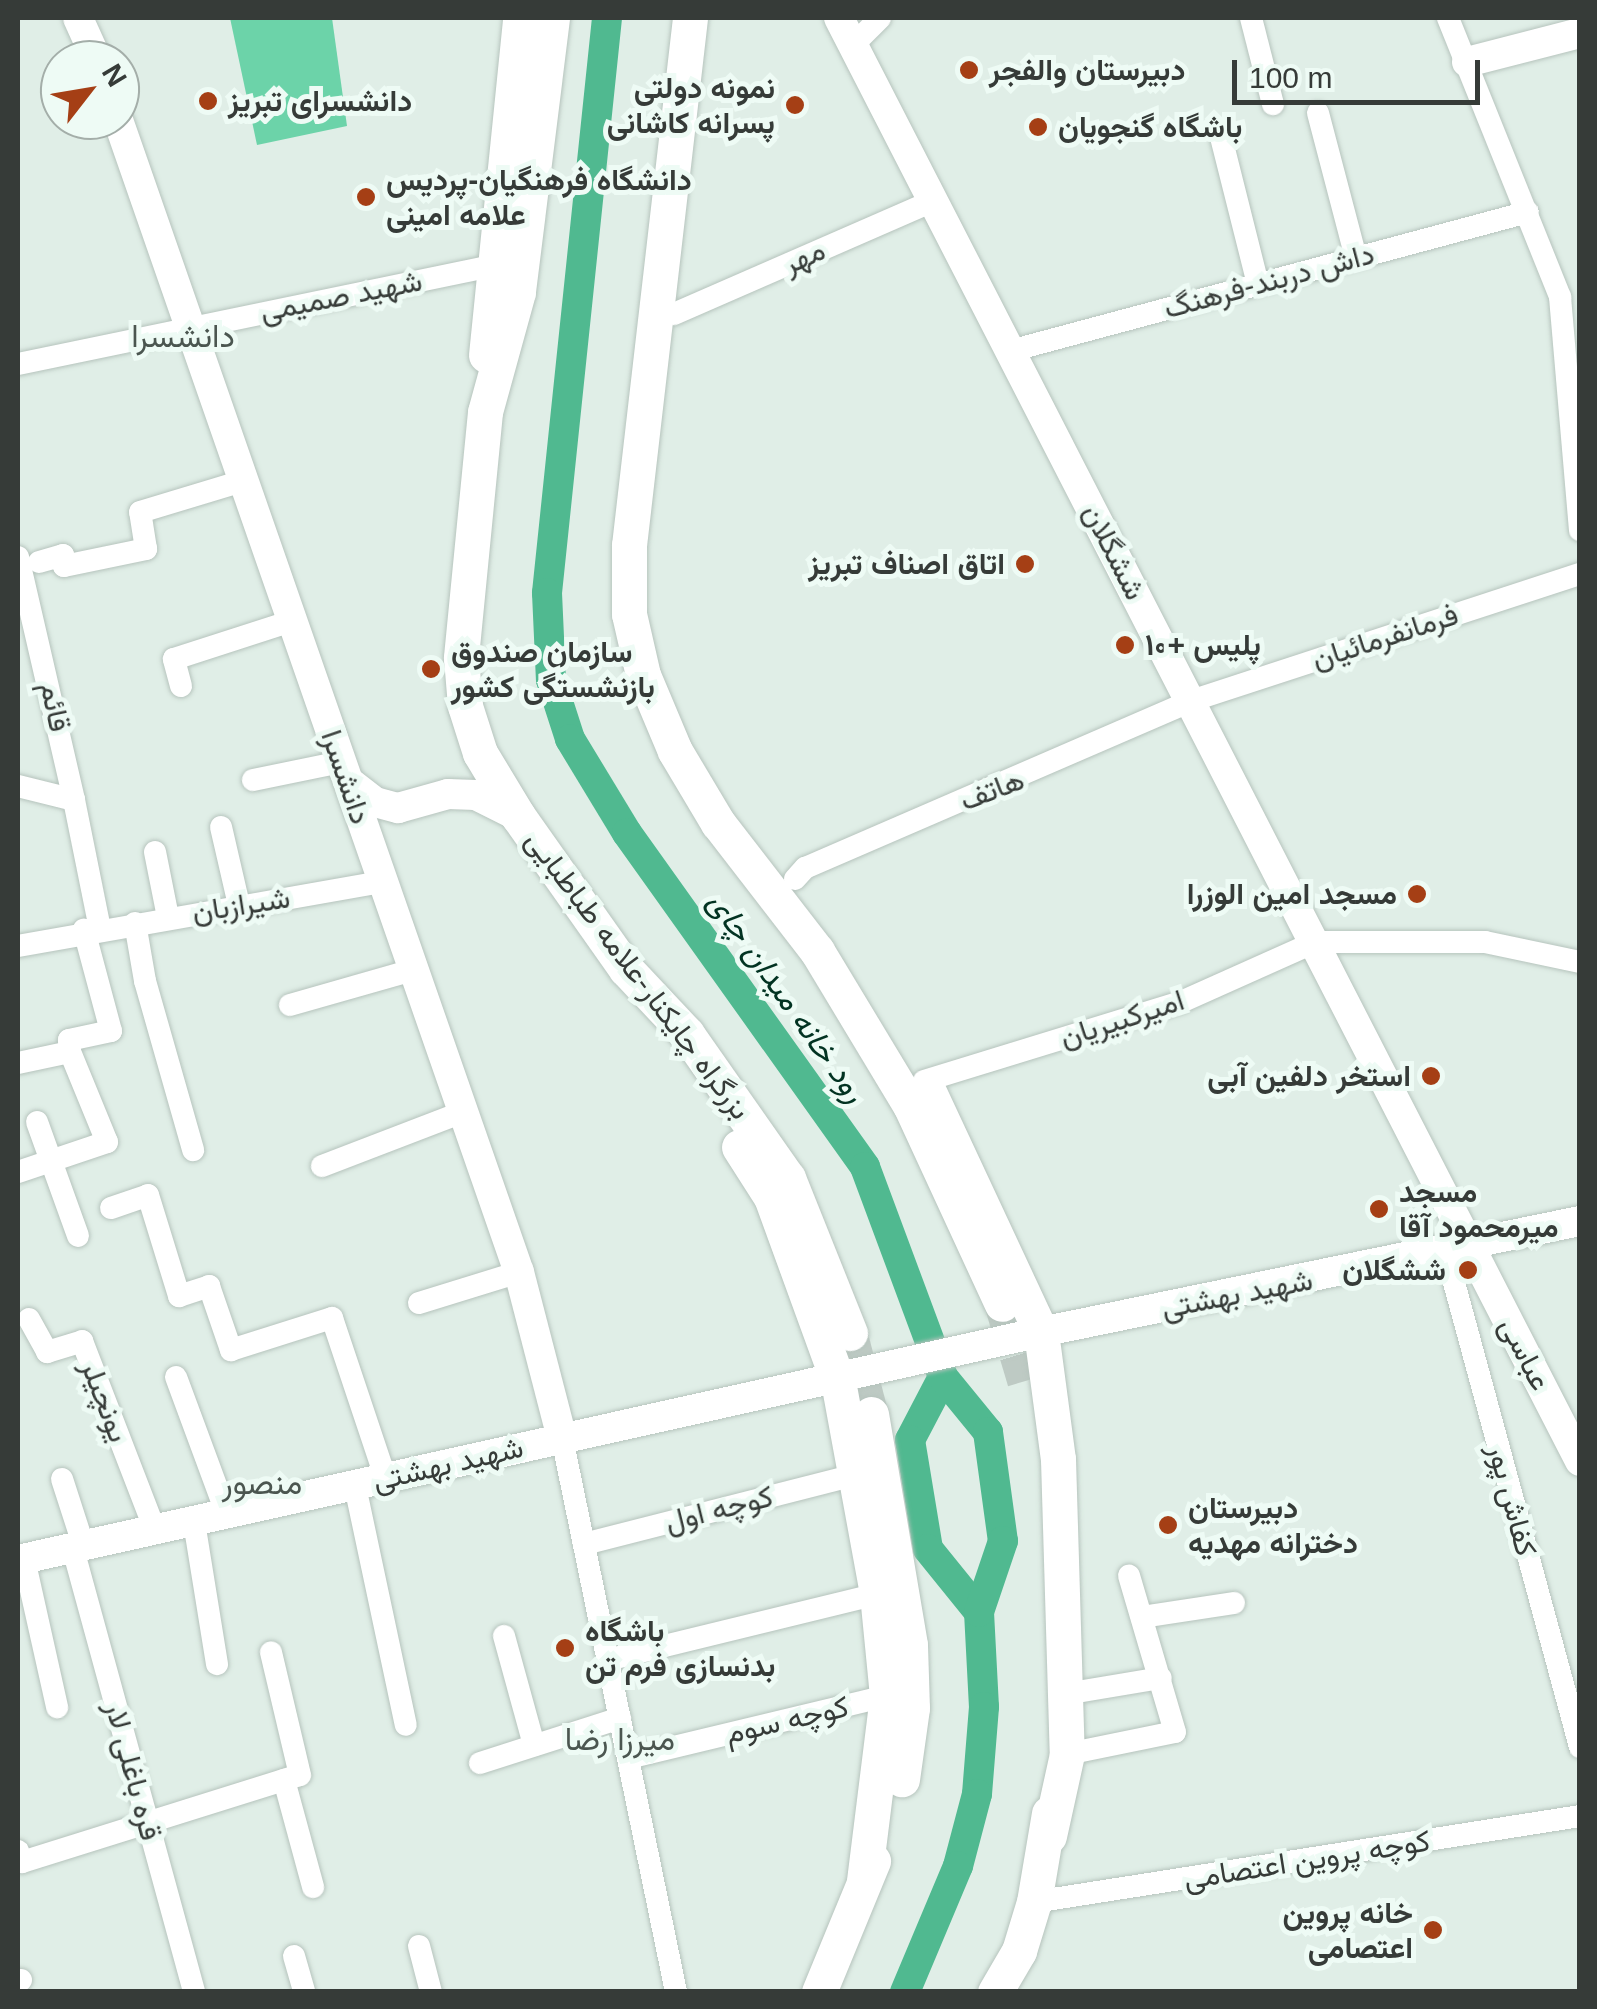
<!DOCTYPE html>
<meta charset="utf-8">
<style>
body{margin:0}
#map{position:relative;width:1597px;height:2009px;overflow:hidden;background:#e0eee7;font-family:Helvetica,Vazirmatn,sans-serif}
div>[style]{position:absolute}
.forest>*{inset:0;background:#6cd3a9}
.river>*{height:30px;margin:-15px;padding:0 15px;transform-origin:15px;border-radius:15px;background:#50b990}
.highway-tunnel>*{height:35px;margin-top:-17.5px;transform-origin:0;background:repeating-linear-gradient(90deg,#becac4 0 35px,transparent 0 53px)}
.roads{filter:drop-shadow(0 0 2px #b6c4bd) drop-shadow(0 0 2px #b6c4bd)}
.minor>*{height:22px;margin:-11px;padding:0 11px;transform-origin:11px;border-radius:11px;background:#fff}
.major>*{height:30px;margin:-15px;padding:0 15px;transform-origin:15px;border-radius:15px;background:#fff}
.highway>*{height:35px;margin:-17.5px;padding:0 17.5px;transform-origin:17.5px;border-radius:17.5px;background:#fff}
.dots>*{width:28px;height:28px;translate:-50% -50%;box-sizing:border-box;border:5px solid #eefbf5;border-radius:50%}
span{translate:-50% -50%;white-space:nowrap;text-align:center;line-height:1.15;-webkit-text-stroke:10px #eefbf5;paint-order:stroke}
.poi-label{font-size:30px;color:#363b38;font-weight:700}
.left{translate:0 -50%;text-align:left}
.right{translate:-100% -50%;text-align:right}
.street-label{font-size:30px;color:#363b38}
.neighbourhood-label{font-size:32px;color:#4b5650}
.water-label{font-size:32px;color:#023322;font-style:italic}
.frame{position:absolute;inset:0;border:20px solid #363b38;pointer-events:none}
.north{position:absolute;left:40px;top:40px;width:100px;height:100px;box-sizing:border-box;background:#eefbf5;border:2px solid #a4aea9;border-radius:50%;rotate:59deg;font-size:28px;font-weight:700;line-height:40px;text-align:center;color:#363b38}
.north::after{content:'';display:block;margin:auto;width:35px;height:45px;background:#a53f15;clip-path:polygon(50% 0,100% 100%,50% 72%,0 100%)}
.scale{position:absolute;left:1232px;top:60px;width:248px;height:45px;box-sizing:border-box;border:5px solid #363b38;border-top:0;padding-left:12px;font-size:30px;line-height:35px;white-space:nowrap;color:#363b38;-webkit-text-stroke:8px #eefbf5;paint-order:stroke}
</style>
<div id="map">
<div class="forest">
<i style="clip-path:polygon(230px 18px,332px 18px,347px 126px,257px 145px)"></i>
</div>
<div class="river">
<i style="left:607px;top:18px;width:578px;rotate:95.96deg"></i>
<i style="left:547px;top:593px;width:87px;rotate:87.4deg"></i>
<i style="left:551px;top:680px;width:62px;rotate:72.1deg"></i>
<i style="left:570px;top:739px;width:110px;rotate:58.8deg"></i>
<i style="left:627px;top:833px;width:410px;rotate:54.5deg"></i>
<i style="left:865px;top:1167px;width:224px;rotate:69.6deg"></i>
<i style="left:943px;top:1377px;width:71px;rotate:117.6deg"></i>
<i style="left:910px;top:1440px;width:110px;rotate:80.6deg"></i>
<i style="left:928px;top:1549px;width:81px;rotate:51deg"></i>
<i style="left:979px;top:1612px;width:95px;rotate:87deg"></i>
<i style="left:984px;top:1707px;width:87px;rotate:94.6deg"></i>
<i style="left:977px;top:1794px;width:74px;rotate:104.8deg"></i>
<i style="left:958px;top:1866px;width:137px;rotate:112.8deg"></i>
<i style="left:943px;top:1377px;width:71px;rotate:50.7deg"></i>
<i style="left:988px;top:1432px;width:110px;rotate:82.2deg"></i>
<i style="left:1003px;top:1541px;width:75px;rotate:108.7deg"></i>
</div>
<div class="highway-tunnel">
<i style="left:1002px;top:1304px;width:80px;rotate:73.4deg"></i>
<i style="left:850px;top:1333px;width:84px;rotate:75.5deg"></i>
</div>
<div class="roads">
<div class="minor">
<i style="left:1251px;top:18px;width:89px;rotate:75.7deg"></i>
<i style="left:1448px;top:18px;width:301px;rotate:68.1deg"></i>
<i style="left:1560px;top:297px;width:234px;rotate:85.1deg"></i>
<i style="left:853px;top:45px;width:38px;rotate:-45deg"></i>
<i style="left:1318px;top:113px;width:150px;rotate:75.3deg"></i>
<i style="left:1221px;top:137px;width:152px;rotate:75.9deg"></i>
<i style="left:674px;top:314px;width:283px;rotate:-23.6deg"></i>
<i style="left:1010px;top:351px;width:536px;rotate:-15.02deg"></i>
<i style="left:18px;top:364px;width:485px;rotate:-11.7deg"></i>
<i style="left:18px;top:557px;width:249px;rotate:77deg"></i>
<i style="left:39px;top:562px;width:25px;rotate:-16deg"></i>
<i style="left:63px;top:555px;width:11px;rotate:85deg"></i>
<i style="left:64px;top:566px;width:84px;rotate:-11.7deg"></i>
<i style="left:146px;top:549px;width:37px;rotate:-99deg"></i>
<i style="left:140px;top:512px;width:108px;rotate:-16.8deg"></i>
<i style="left:181px;top:686px;width:28px;rotate:-105deg"></i>
<i style="left:174px;top:659px;width:124px;rotate:-17.9deg"></i>
<i style="left:253px;top:780px;width:90px;rotate:-11.6deg"></i>
<i style="left:18px;top:786px;width:58px;rotate:14deg"></i>
<i style="left:74px;top:800px;width:132px;rotate:78.6deg"></i>
<i style="left:221px;top:827px;width:80px;rotate:77deg"></i>
<i style="left:155px;top:852px;width:66px;rotate:78.7deg"></i>
<i style="left:795px;top:879px;width:15px;rotate:-48deg"></i>
<i style="left:805px;top:868px;width:421px;rotate:-23.4deg"></i>
<i style="left:1191px;top:701px;width:409px;rotate:-18.1deg"></i>
<i style="left:135px;top:923px;width:59px;rotate:80.2deg"></i>
<i style="left:145px;top:981px;width:176px;rotate:74.1deg"></i>
<i style="left:18px;top:946px;width:370px;rotate:-10deg"></i>
<i style="left:290px;top:1005px;width:128px;rotate:-15.9deg"></i>
<i style="left:18px;top:1063px;width:53px;rotate:-11.9deg"></i>
<i style="left:70px;top:1052px;width:12px;rotate:-95deg"></i>
<i style="left:69px;top:1040px;width:43px;rotate:-12.1deg"></i>
<i style="left:111px;top:1031px;width:105px;rotate:-105deg"></i>
<i style="left:924px;top:1081px;width:269px;rotate:-17.1deg"></i>
<i style="left:1181px;top:1002px;width:147px;rotate:-24.1deg"></i>
<i style="left:1315px;top:942px;width:170px"></i>
<i style="left:1485px;top:942px;width:97px;rotate:11.9deg"></i>
<i style="left:37px;top:1122px;width:121px;rotate:70.2deg"></i>
<i style="left:322px;top:1166px;width:151px;rotate:-21deg"></i>
<i style="left:18px;top:1172px;width:94px;rotate:-18.6deg"></i>
<i style="left:107px;top:1142px;width:97px;rotate:-112.3deg"></i>
<i style="left:111px;top:1208px;width:39px;rotate:-19deg"></i>
<i style="left:148px;top:1195px;width:106px;rotate:72.9deg"></i>
<i style="left:179px;top:1296px;width:32px;rotate:-18deg"></i>
<i style="left:209px;top:1286px;width:68px;rotate:71deg"></i>
<i style="left:231px;top:1350px;width:106px;rotate:-17.6deg"></i>
<i style="left:332px;top:1318px;width:170px;rotate:71.5deg"></i>
<i style="left:1446px;top:1253px;width:512px;rotate:74.82deg"></i>
<i style="left:419px;top:1303px;width:105px;rotate:-17.2deg"></i>
<i style="left:29px;top:1319px;width:38px;rotate:61deg"></i>
<i style="left:47px;top:1352px;width:37px;rotate:-17deg"></i>
<i style="left:82px;top:1341px;width:203px;rotate:68.9deg"></i>
<i style="left:176px;top:1377px;width:147px;rotate:69.7deg"></i>
<i style="left:562px;top:1438px;width:566px;rotate:78.37deg"></i>
<i style="left:62px;top:1479px;width:71px;rotate:72.1deg"></i>
<i style="left:355px;top:1486px;width:244px;rotate:78deg"></i>
<i style="left:194px;top:1522px;width:144px;rotate:80.8deg"></i>
<i style="left:584px;top:1544px;width:280px;rotate:-14.3deg"></i>
<i style="left:73px;top:1549px;width:459px;rotate:74.7deg"></i>
<i style="left:24px;top:1559px;width:152px;rotate:77.4deg"></i>
<i style="left:1142px;top:1617px;width:93px;rotate:-8.7deg"></i>
<i style="left:504px;top:1636px;width:113px;rotate:74.6deg"></i>
<i style="left:607px;top:1660px;width:278px;rotate:-13.7deg"></i>
<i style="left:1065px;top:1694px;width:97px;rotate:-9.5deg"></i>
<i style="left:1067px;top:1754px;width:110px;rotate:-11.5deg"></i>
<i style="left:1175px;top:1732px;width:163px;rotate:-106.4deg"></i>
<i style="left:628px;top:1758px;width:266px;rotate:-13.5deg"></i>
<i style="left:480px;top:1763px;width:147px;rotate:-17.8deg"></i>
<i style="left:284px;top:1780px;width:111px;rotate:74.8deg"></i>
<i style="left:18px;top:1851px;width:12px;rotate:70deg"></i>
<i style="left:22px;top:1862px;width:291px;rotate:-17.4deg"></i>
<i style="left:300px;top:1775px;width:126px;rotate:-103.3deg"></i>
<i style="left:1034px;top:1902px;width:553px;rotate:-8.95deg"></i>
<i style="left:419px;top:1946px;width:48px;rotate:75.4deg"></i>
<i style="left:294px;top:1956px;width:37px;rotate:74deg"></i>
<i style="left:18px;top:1980px;width:3px"></i>
</div>
<div class="major">
<i style="left:78px;top:18px;width:46px;rotate:65.7deg"></i>
<i style="left:839px;top:18px;width:1622px;rotate:62.82deg"></i>
<i style="left:1467px;top:62px;width:117px;rotate:-14.4deg"></i>
<i style="left:118px;top:120px;width:1220px;rotate:70.81deg"></i>
<i style="left:519px;top:1272px;width:171px;rotate:75.5deg"></i>
<i style="left:348px;top:781px;width:34px;rotate:38deg"></i>
<i style="left:375px;top:802px;width:24px;rotate:15deg"></i>
<i style="left:398px;top:808px;width:52px;rotate:-15.6deg"></i>
<i style="left:448px;top:794px;width:28px;rotate:2deg"></i>
<i style="left:476px;top:795px;width:47px;rotate:26.6deg"></i>
<i style="left:18px;top:1560px;width:1048px;rotate:-12.56deg"></i>
<i style="left:1041px;top:1332px;width:550px;rotate:-11.64deg"></i>
</div>
<div class="highway">
<i style="left:552px;top:18px;width:276px;rotate:97.1deg"></i>
<i style="left:518px;top:292px;width:124px;rotate:105.4deg"></i>
<i style="left:485px;top:412px;width:247px;rotate:95.6deg"></i>
<i style="left:461px;top:658px;width:48px;rotate:85.2deg"></i>
<i style="left:465px;top:706px;width:49px;rotate:72.3deg"></i>
<i style="left:480px;top:753px;width:74px;rotate:58.9deg"></i>
<i style="left:518px;top:816px;width:187px;rotate:54.8deg"></i>
<i style="left:626px;top:969px;width:89px;rotate:46.8deg"></i>
<i style="left:687px;top:1034px;width:176px;rotate:55deg"></i>
<i style="left:788px;top:1178px;width:167px;rotate:68.2deg"></i>
<i style="left:690px;top:18px;width:531px;rotate:96.6deg"></i>
<i style="left:629px;top:545px;width:69px;rotate:90deg"></i>
<i style="left:629px;top:614px;width:63px;rotate:77.1deg"></i>
<i style="left:643px;top:675px;width:82px;rotate:67.2deg"></i>
<i style="left:675px;top:751px;width:84px;rotate:59.2deg"></i>
<i style="left:718px;top:823px;width:162px;rotate:52.3deg"></i>
<i style="left:817px;top:951px;width:180px;rotate:58.9deg"></i>
<i style="left:910px;top:1105px;width:219px;rotate:65.2deg"></i>
<i style="left:486px;top:355px;width:339px;rotate:-84.2deg"></i>
<i style="left:928px;top:1090px;width:267px;rotate:65deg"></i>
<i style="left:1041px;top:1332px;width:128px;rotate:82.4deg"></i>
<i style="left:1058px;top:1459px;width:295px;rotate:88.3deg"></i>
<i style="left:1067px;top:1754px;width:84px;rotate:102.4deg"></i>
<i style="left:739px;top:1147px;width:59px;rotate:57.4deg"></i>
<i style="left:771px;top:1197px;width:196px;rotate:70deg"></i>
<i style="left:838px;top:1381px;width:217px;rotate:79.6deg"></i>
<i style="left:877px;top:1594px;width:102px;rotate:84.4deg"></i>
<i style="left:887px;top:1696px;width:186px;rotate:97.1deg"></i>
<i style="left:871px;top:1414px;width:234px;rotate:80.4deg"></i>
<i style="left:910px;top:1645px;width:63px;rotate:88.2deg"></i>
<i style="left:912px;top:1708px;width:72px;rotate:98deg"></i>
<i style="left:819px;top:1992px;width:142px;rotate:-67.6deg"></i>
<i style="left:995px;top:1992px;width:48px;rotate:-59.7deg"></i>
<i style="left:1019px;top:1951px;width:51px;rotate:-73deg"></i>
<i style="left:1034px;top:1902px;width:90px;rotate:-80.4deg"></i>
</div>
</div>
<div class="dots">
<i style="left:969px;top:70px;background:#a53f15"></i>
<i style="left:208px;top:101px;background:#a53f15"></i>
<i style="left:795px;top:105px;background:#a53f15"></i>
<i style="left:1038px;top:127px;background:#a53f15"></i>
<i style="left:366px;top:197px;background:#a53f15"></i>
<i style="left:1025px;top:564px;background:#a53f15"></i>
<i style="left:1125px;top:645px;background:#a53f15"></i>
<i style="left:431px;top:669px;background:#a53f15"></i>
<i style="left:1417px;top:894px;background:#a53f15"></i>
<i style="left:1431px;top:1076px;background:#a53f15"></i>
<i style="left:1379px;top:1209px;background:#a53f15"></i>
<i style="left:1468px;top:1270px;background:#a53f15"></i>
<i style="left:1168px;top:1525px;background:#a53f15"></i>
<i style="left:565px;top:1648px;background:#a53f15"></i>
<i style="left:1433px;top:1930px;background:#a53f15"></i>
</div>
<div class="poi-label">
<span class="left" style="left:989px;top:70px">دبیرستان والفجر</span>
<span class="right" style="left:775px;top:105px">نمونه دولتی<br>پسرانه کاشانی</span>
<span class="left" style="left:228px;top:101px">دانشسرای تبریز</span>
<span class="left" style="left:1058px;top:127px">باشگاه گنجویان</span>
<span class="left" style="left:386px;top:197px">دانشگاه فرهنگیان-پردیس<br>علامه امینی</span>
<span class="right" style="left:1005px;top:564px">اتاق اصناف تبریز</span>
<span class="left" style="left:1145px;top:645px">پلیس +۱۰</span>
<span class="left" style="left:451px;top:669px">سازمان صندوق<br>بازنشستگی کشور</span>
<span class="right" style="left:1397px;top:894px">مسجد امین الوزرا</span>
<span class="right" style="left:1411px;top:1076px">استخر دلفین آبی</span>
<span class="left" style="left:1399px;top:1209px">مسجد<br>میرمحمود آقا</span>
<span class="right" style="left:1446px;top:1270px">ششگلان</span>
<span class="left" style="left:1188px;top:1525px">دبیرستان<br>دخترانه مهدیه</span>
<span class="left" style="left:585px;top:1648px">باشگاه<br>بدنسازی فرم تن</span>
<span class="right" style="left:1413px;top:1930px">خانه پروین<br>اعتصامی</span>
</div>
<div class="street-label">
<span style="left:804px;top:257px;rotate:-24deg">مهر</span>
<span style="left:1269px;top:281px;rotate:-15deg">داش دربند-فرهنگ</span>
<span style="left:341px;top:296px;rotate:-11deg">شهید صمیمی</span>
<span style="left:1114px;top:552px;rotate:63deg">ششگلان</span>
<span style="left:1385px;top:637px;rotate:-18deg">فرمانفرمائیان</span>
<span style="left:55px;top:707px;rotate:78deg">قائم</span>
<span style="left:346px;top:777px;rotate:71deg">دانشسرا</span>
<span style="left:992px;top:790px;rotate:-21deg">هاتف</span>
<span style="left:241px;top:905px;rotate:-9deg">شیرازبان</span>
<span style="left:638px;top:975px;rotate:53deg">بزرگراه چایکنار-علامه طباطبایی</span>
<span style="left:1122px;top:1019px;rotate:-18deg">امیرکبیریان</span>
<span style="left:1237px;top:1294px;rotate:-11deg">شهید بهشتى</span>
<span style="left:1525px;top:1354px;rotate:63deg">عباسى</span>
<span style="left:105px;top:1401px;rotate:69deg">یونچیلر</span>
<span style="left:448px;top:1464px;rotate:-13deg">شهید بهشتى</span>
<span style="left:1512px;top:1500px;rotate:75deg">کفاش پور</span>
<span style="left:719px;top:1509px;rotate:-14deg">کوچه اول</span>
<span style="left:787px;top:1720px;rotate:-13deg">کوچه سوم</span>
<span style="left:133px;top:1771px;rotate:75deg">قره باغلی لار</span>
<span style="left:1307px;top:1860px;rotate:-9deg">کوچه پروین اعتصامی</span>
</div>
<div class="neighbourhood-label">
<span style="left:183px;top:336px">دانشسرا</span>
<span style="left:262px;top:1483px">منصور</span>
<span style="left:620px;top:1739px">میرزا رضا</span>
</div>
<div class="water-label">
<span style="left:787px;top:997px;rotate:55deg">رود خانه میدان چای</span>
</div>
<div class="frame"></div>
<div class="north">N</div>
<div class="scale">100 m</div>
</div>
